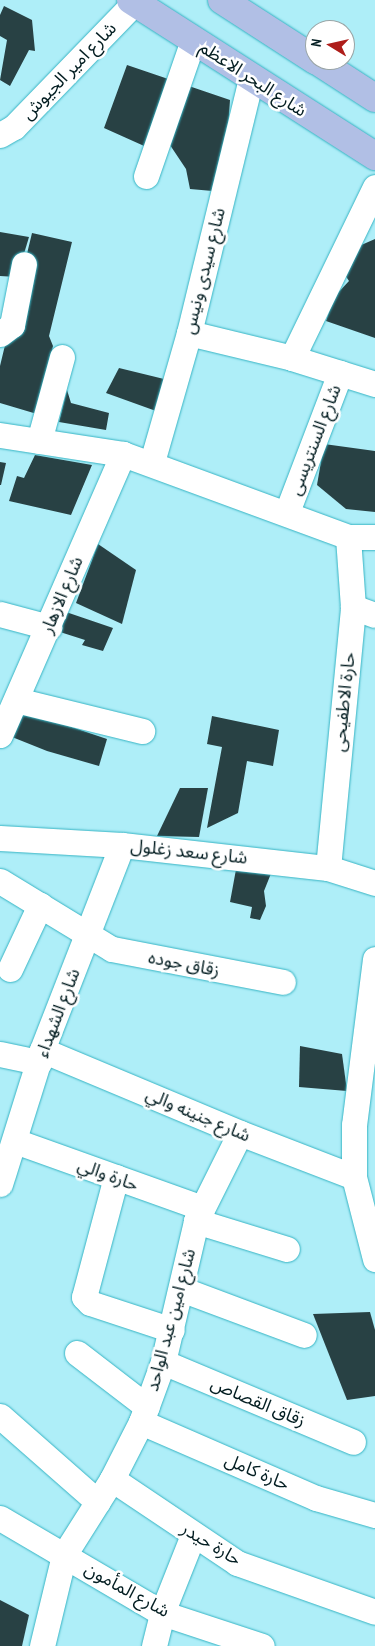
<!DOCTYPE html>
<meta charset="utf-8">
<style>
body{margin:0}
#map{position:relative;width:375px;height:1646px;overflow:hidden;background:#aeeef8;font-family:"PT Sans Narrow","Noto Sans Arabic",sans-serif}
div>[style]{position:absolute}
.building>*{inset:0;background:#284144}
.roads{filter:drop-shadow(0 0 1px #36b4c4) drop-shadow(0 0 1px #36b4c4)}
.minor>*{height:25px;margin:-12.5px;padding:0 12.5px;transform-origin:12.5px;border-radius:12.5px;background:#fff}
.primary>*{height:28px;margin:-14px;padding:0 14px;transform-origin:14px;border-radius:14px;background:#b1bfe5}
span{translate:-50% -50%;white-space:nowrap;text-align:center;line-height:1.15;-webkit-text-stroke:5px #fff;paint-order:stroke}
.street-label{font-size:18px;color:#031d21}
.north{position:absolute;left:305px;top:20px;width:50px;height:50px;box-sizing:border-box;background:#fff;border:1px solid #9aa5a6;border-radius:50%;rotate:279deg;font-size:14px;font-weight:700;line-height:20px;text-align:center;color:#031d21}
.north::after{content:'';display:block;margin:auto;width:18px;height:22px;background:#ae1d1a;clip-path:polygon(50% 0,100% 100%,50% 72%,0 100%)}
</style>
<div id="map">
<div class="building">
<i style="clip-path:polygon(4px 6px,32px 20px,35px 51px,29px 50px,10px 86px,0 80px,7px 40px,0 36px,0 15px)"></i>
<i style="clip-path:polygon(127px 65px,230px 100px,224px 192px,190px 189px,186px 169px,170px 145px,185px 90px,162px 154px,104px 128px)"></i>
<i style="clip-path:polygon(0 232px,29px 237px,17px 277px,0 276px)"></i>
<i style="clip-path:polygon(32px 233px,72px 242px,49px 336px,53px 346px,37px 414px,0 403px,0 366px)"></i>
<i style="clip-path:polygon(375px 239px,375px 338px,326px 321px,334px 297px,349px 281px,345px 275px,359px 246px)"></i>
<i style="clip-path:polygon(119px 368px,164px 379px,156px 411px,106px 393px)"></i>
<i style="clip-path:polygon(67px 390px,71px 403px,109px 413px,106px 430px,59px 422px)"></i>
<i style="clip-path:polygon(324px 444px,375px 451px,375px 512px,346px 509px,317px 485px)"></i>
<i style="clip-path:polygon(35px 455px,92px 465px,71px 515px,9px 501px,17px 476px,24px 478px)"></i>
<i style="clip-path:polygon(0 462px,6px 463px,1px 485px,0 485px)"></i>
<i style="clip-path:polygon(98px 544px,136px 570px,122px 624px,76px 603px)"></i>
<i style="clip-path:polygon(66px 612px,113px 628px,103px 651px,82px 645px,85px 640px,60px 632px)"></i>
<i style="clip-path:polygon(21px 710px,107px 739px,99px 766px,47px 751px,12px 737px)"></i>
<i style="clip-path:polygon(212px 716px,279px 730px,273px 766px,247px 761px,238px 813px,207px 828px,222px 747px,207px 744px)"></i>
<i style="clip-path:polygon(180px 788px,208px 788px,199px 837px,157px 836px)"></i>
<i style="clip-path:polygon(237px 864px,272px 871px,264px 891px,266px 906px,260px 920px,250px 918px,252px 907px,230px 902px)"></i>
<i style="clip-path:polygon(300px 1046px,342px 1054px,347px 1091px,299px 1087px)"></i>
<i style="clip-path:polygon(370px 1312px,375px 1330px,375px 1396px,347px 1400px,313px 1314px)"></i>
<i style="clip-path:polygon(0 1600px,29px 1615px,22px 1646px,0 1646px)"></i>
</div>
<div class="roads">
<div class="minor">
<i style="left:0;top:135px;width:16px;rotate:-30deg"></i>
<i style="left:14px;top:127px;width:174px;rotate:-45.9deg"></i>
<i style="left:146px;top:176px;width:144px;rotate:-70.9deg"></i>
<i style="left:189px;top:333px;width:106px;rotate:13.6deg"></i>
<i style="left:292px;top:358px;width:87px;rotate:17.4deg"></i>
<i style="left:0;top:334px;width:15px;rotate:-37deg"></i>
<i style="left:12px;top:325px;width:62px;rotate:-78.9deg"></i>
<i style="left:292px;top:358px;width:190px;rotate:-64.1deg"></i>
<i style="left:0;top:435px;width:124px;rotate:8.8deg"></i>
<i style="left:123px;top:454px;width:240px;rotate:20.2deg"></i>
<i style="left:348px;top:537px;width:27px"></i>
<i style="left:39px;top:441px;width:87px;rotate:-74.7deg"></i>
<i style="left:152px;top:462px;width:134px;rotate:-74deg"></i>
<i style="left:189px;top:333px;width:262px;rotate:-76.3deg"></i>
<i style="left:287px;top:512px;width:149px;rotate:-69.1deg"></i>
<i style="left:353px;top:607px;width:23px;rotate:20deg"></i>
<i style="left:0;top:614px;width:51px;rotate:14.9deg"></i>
<i style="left:16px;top:700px;width:130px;rotate:13.8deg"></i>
<i style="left:0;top:735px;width:307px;rotate:-66.4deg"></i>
<i style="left:0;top:838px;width:122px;rotate:3.3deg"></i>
<i style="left:122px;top:845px;width:207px;rotate:6.4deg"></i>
<i style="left:328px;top:868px;width:49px;rotate:17.7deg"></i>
<i style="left:328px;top:868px;width:262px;rotate:-84.5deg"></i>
<i style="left:353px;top:607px;width:70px;rotate:-94.1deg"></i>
<i style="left:0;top:881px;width:131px;rotate:31.3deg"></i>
<i style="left:112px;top:949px;width:174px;rotate:10.9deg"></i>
<i style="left:375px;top:959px;width:167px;rotate:97.2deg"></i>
<i style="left:354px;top:1125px;width:52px;rotate:90deg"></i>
<i style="left:354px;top:1177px;width:85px;rotate:75.6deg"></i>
<i style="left:10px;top:969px;width:71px;rotate:-64.9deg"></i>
<i style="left:42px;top:1050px;width:215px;rotate:22.7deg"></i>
<i style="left:240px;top:1133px;width:122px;rotate:21.1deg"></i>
<i style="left:0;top:1054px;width:40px;rotate:12deg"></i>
<i style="left:15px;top:1141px;width:199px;rotate:19.7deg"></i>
<i style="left:116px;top:1177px;width:124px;rotate:104.9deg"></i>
<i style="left:84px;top:1297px;width:8px;rotate:45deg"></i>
<i style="left:90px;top:1303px;width:86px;rotate:18.2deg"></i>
<i style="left:0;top:1184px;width:140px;rotate:-72.6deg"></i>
<i style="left:42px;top:1050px;width:220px;rotate:-68.7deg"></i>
<i style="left:196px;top:1221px;width:95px;rotate:17.1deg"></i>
<i style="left:181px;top:1289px;width:131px;rotate:20.5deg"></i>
<i style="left:77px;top:1353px;width:88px;rotate:37.6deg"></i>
<i style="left:163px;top:1362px;width:206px;rotate:22.8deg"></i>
<i style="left:0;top:1416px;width:130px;rotate:41.3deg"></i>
<i style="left:141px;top:1422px;width:191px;rotate:23.5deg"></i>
<i style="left:316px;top:1498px;width:61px;rotate:16.1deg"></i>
<i style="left:112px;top:1479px;width:151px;rotate:33.9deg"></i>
<i style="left:237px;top:1563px;width:146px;rotate:19.5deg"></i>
<i style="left:0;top:1518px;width:188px;rotate:30.4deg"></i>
<i style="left:162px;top:1613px;width:105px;rotate:18.3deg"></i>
<i style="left:42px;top:1646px;width:94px;rotate:-76.4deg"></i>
<i style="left:64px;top:1555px;width:90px;rotate:-57.7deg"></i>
<i style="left:112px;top:1479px;width:64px;rotate:-63deg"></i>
<i style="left:141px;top:1422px;width:64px;rotate:-69.9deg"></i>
<i style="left:163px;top:1362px;width:145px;rotate:-76.8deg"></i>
<i style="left:196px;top:1221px;width:98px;rotate:-63.4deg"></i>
<i style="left:154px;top:1646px;width:34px;rotate:-76deg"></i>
<i style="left:162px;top:1613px;width:84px;rotate:-68.3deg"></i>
</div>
<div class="primary">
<i style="left:131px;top:0;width:290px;rotate:32.6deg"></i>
<i style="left:222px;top:0;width:111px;rotate:32.8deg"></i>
<i style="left:316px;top:60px;width:70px;rotate:32.8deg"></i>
</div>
</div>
<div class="street-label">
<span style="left:69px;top:71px;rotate:-46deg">شارع امير الجيوش</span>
<span style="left:253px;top:79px;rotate:33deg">شارع البحر الاعظم</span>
<span style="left:204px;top:271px;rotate:-76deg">شارع سيدى ونيس</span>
<span style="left:315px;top:440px;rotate:-69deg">شارع السنتريسى</span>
<span style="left:62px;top:595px;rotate:-67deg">شارع الازهار</span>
<span style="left:344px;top:702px;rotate:-84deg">حارة الاطفيحى</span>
<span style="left:189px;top:852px;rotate:6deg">شارع سعد زغلول</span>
<span style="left:184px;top:964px;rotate:11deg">زقاق جوده</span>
<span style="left:58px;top:1013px;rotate:-69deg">شارع الشهداء</span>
<span style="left:198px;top:1115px;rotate:23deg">شارع جنينه والي</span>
<span style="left:108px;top:1175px;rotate:20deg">حارة والي</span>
<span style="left:171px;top:1320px;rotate:-75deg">شارع امين عبد الواحد</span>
<span style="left:258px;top:1402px;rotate:23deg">زقاق القصاص</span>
<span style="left:257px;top:1472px;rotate:23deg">حارة كامل</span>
<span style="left:211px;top:1544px;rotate:31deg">حارة حيدر</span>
<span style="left:127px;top:1590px;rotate:29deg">شارع المأمون</span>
</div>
<div class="north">N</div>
</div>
